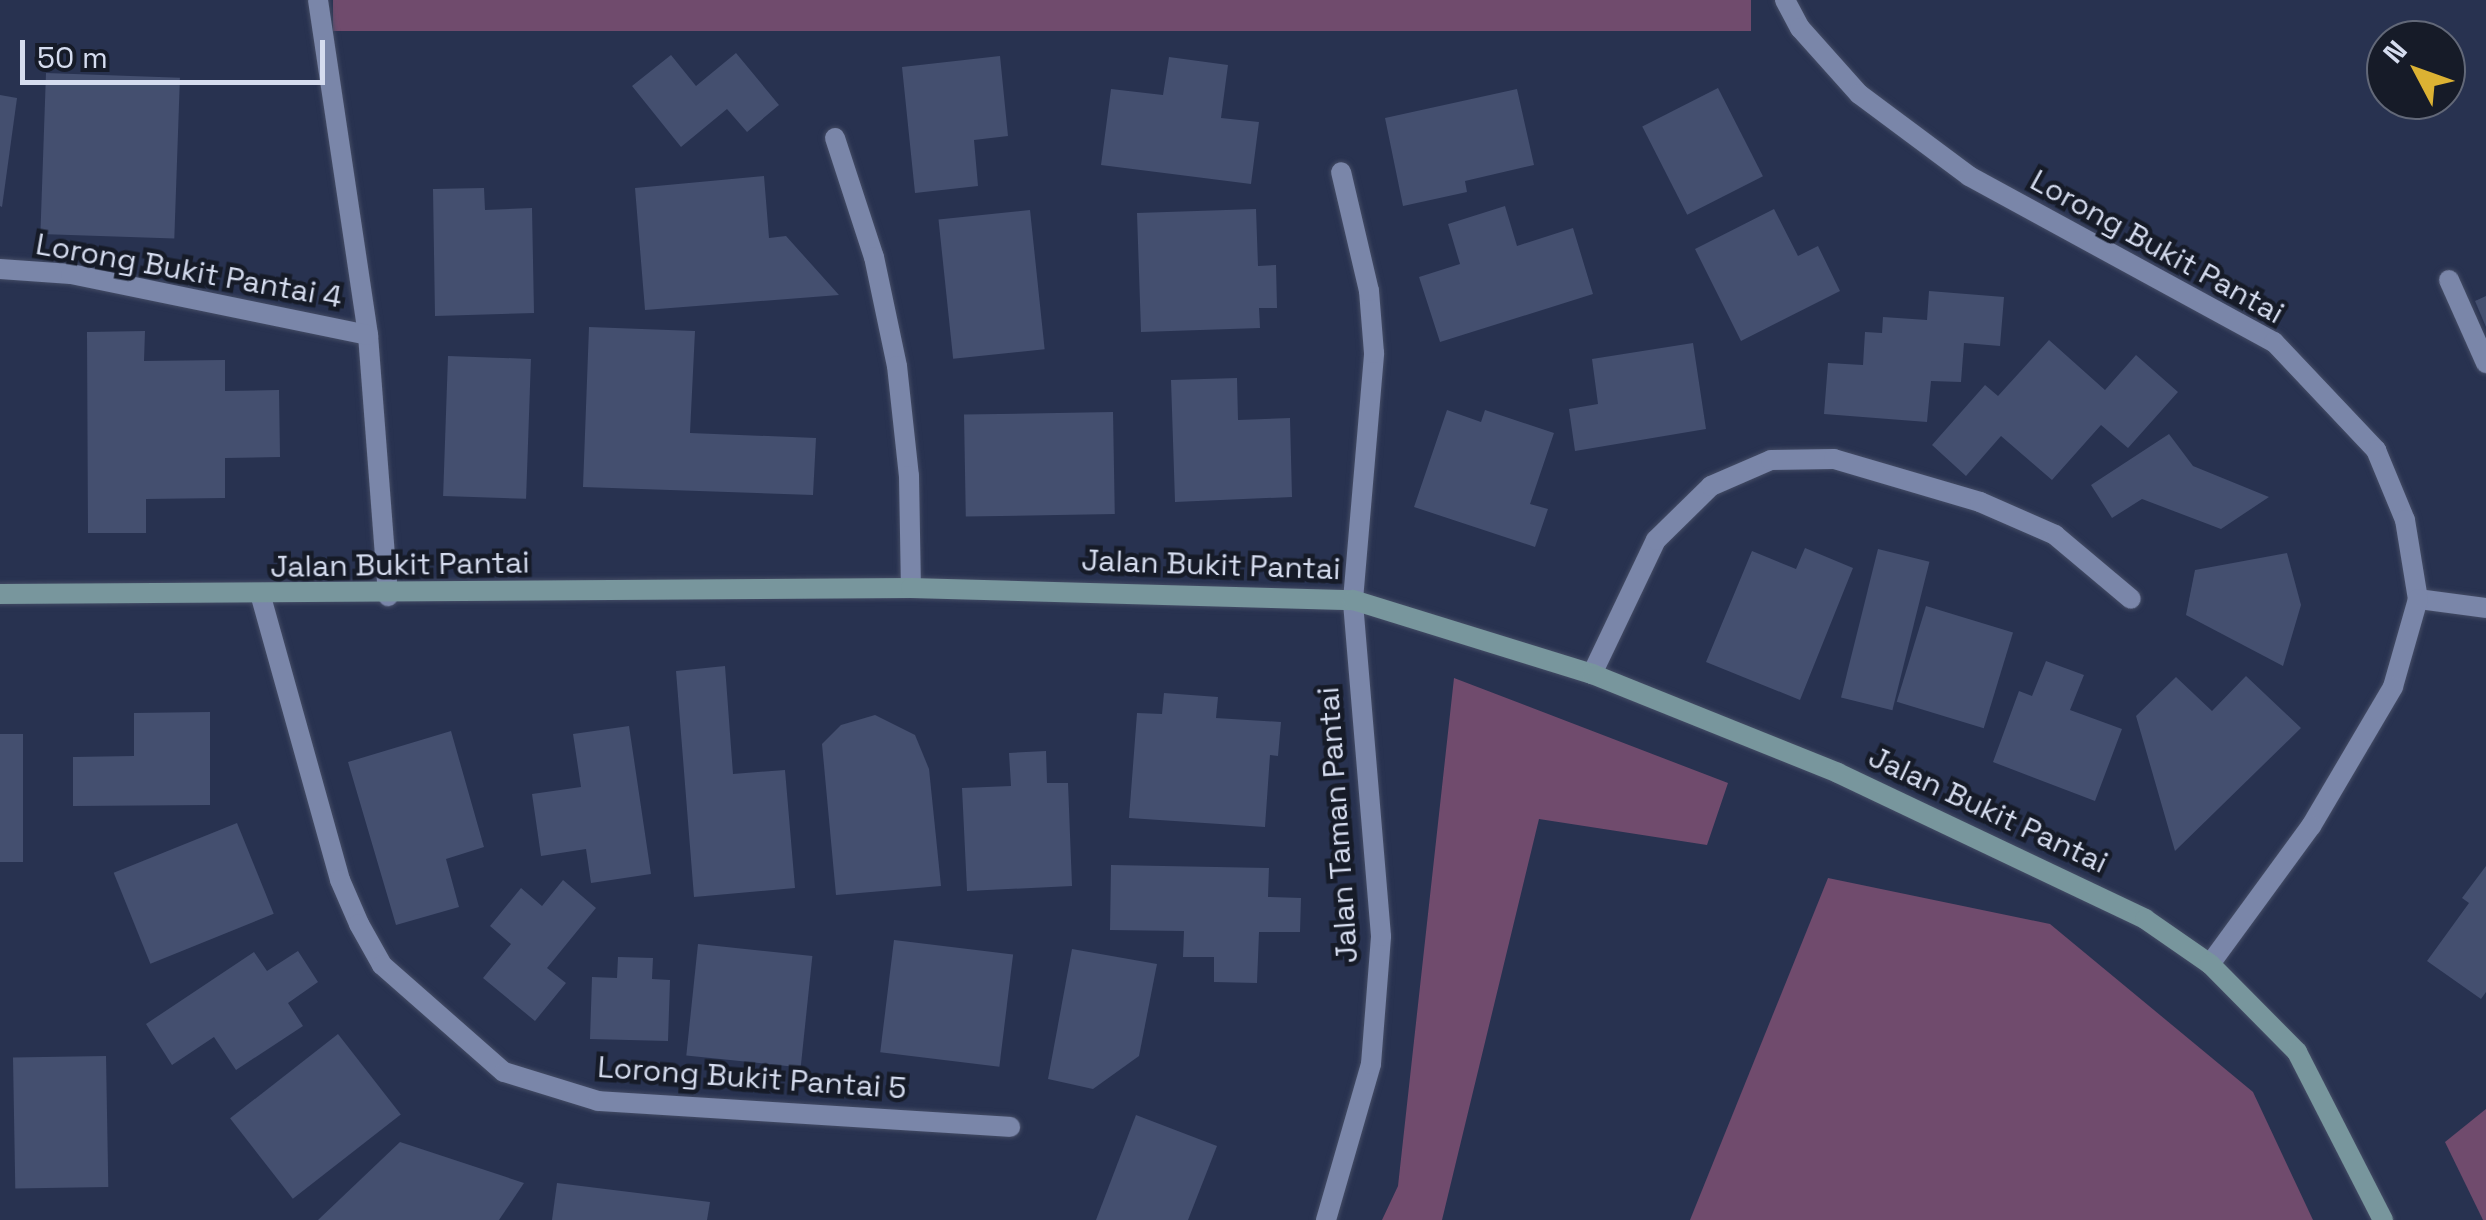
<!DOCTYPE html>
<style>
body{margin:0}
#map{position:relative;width:2486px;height:1220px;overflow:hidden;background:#283250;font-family:"Space Grotesk",sans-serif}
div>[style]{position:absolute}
.green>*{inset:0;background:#704b6d;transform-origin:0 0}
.building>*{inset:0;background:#444f6f;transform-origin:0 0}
.roads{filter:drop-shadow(0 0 2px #444c65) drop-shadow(0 0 2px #444c65)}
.lane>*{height:20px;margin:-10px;padding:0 10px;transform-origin:10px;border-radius:10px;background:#7a86a9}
.street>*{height:20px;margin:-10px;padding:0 10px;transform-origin:10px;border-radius:10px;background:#7a86a9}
.secondary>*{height:20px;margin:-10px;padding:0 10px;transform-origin:10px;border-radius:10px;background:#78969d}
span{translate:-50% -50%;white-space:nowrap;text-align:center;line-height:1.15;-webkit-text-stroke:9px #161b28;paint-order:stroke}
.street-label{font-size:30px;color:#d5dcef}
.north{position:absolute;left:2366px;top:20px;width:100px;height:100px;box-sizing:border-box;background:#161b28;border:2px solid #626878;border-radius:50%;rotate:311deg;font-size:28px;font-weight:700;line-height:40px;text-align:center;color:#d5dcef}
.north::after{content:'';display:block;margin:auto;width:35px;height:45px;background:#dcb233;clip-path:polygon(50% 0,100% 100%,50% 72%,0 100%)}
.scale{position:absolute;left:20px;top:40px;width:305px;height:45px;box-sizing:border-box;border:5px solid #d5dcef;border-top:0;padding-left:12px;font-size:30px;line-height:35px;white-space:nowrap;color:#d5dcef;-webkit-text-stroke:8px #161b28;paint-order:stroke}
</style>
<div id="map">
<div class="green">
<i style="left:333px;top:0;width:1418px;height:31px"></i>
<i style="clip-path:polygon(1454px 678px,1728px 783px,1707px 845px,1539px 819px,1442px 1220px,1382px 1220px,1398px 1186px)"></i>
<i style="clip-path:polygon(1828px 878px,2050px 924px,2253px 1092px,2313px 1220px,1690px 1220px)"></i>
<i style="clip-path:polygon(2486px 1109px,2486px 1220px,2483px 1220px,2445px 1142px)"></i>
</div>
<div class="building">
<i style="clip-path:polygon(736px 53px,779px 105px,747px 132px,727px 109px,681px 147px,632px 86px,671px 55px,696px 86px)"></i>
<i style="clip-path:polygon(1000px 56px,1008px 136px,974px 140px,978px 186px,915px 193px,902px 67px)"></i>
<i style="clip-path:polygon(1169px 57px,1228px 65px,1221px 118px,1259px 122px,1251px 184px,1101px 165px,1111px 89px,1163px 95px)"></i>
<i style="left:46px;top:73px;width:134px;height:161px;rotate:2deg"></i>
<i style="left:1718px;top:88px;width:99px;height:85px;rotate:63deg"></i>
<i style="clip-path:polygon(1517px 89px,1534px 165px,1465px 181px,1467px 192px,1403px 206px,1385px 118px)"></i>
<i style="clip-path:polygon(0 95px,17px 98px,2px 207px,0 206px)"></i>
<i style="clip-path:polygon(764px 176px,769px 238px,786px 236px,839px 295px,645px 310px,635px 188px)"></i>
<i style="clip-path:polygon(484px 188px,485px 210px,532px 208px,534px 313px,435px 316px,433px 189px)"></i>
<i style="clip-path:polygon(1505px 206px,1517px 246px,1573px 228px,1593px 294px,1440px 342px,1419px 277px,1460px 264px,1448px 224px)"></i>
<i style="clip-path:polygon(1256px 209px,1258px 266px,1276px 265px,1277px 308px,1259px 308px,1260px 328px,1141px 332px,1137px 213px)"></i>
<i style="clip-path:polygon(1774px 209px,1798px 256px,1818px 246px,1840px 291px,1741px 341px,1695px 249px)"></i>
<i style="left:1030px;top:210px;width:140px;height:92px;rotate:84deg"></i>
<i style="clip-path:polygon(1929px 291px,2004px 297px,2000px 346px,1964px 343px,1961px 382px,1931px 381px,1927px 422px,1824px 414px,1828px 363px,1863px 365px,1865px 332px,1882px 333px,1883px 317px,1927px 320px)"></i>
<i style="clip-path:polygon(2486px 296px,2486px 327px,2475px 301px)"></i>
<i style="clip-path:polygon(589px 327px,695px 331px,690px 433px,816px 438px,813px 495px,583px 487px)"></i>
<i style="clip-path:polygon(145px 331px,144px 361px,225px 360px,225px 391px,279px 390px,280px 457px,225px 458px,225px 498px,146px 499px,146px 533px,88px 533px,87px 332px)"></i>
<i style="clip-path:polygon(2049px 340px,2105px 390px,2136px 355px,2178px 392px,2128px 448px,2101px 425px,2052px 480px,2001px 436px,1966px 476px,1932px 445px,1985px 385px,1998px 396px)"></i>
<i style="clip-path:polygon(1693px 343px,1706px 429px,1575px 451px,1569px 409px,1598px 404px,1592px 359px)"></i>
<i style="left:448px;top:356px;width:83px;height:140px;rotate:2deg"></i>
<i style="clip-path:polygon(1237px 378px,1238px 420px,1290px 418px,1292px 497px,1175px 502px,1171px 380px)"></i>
<i style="clip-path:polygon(1447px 410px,1481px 422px,1485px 410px,1554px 433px,1530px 504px,1548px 509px,1535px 547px,1414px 507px)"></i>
<i style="left:1113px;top:412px;width:102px;height:149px;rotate:89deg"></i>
<i style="clip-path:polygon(2169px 434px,2193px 466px,2269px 497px,2221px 529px,2142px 499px,2112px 518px,2091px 485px)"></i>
<i style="clip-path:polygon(1805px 548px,1853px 568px,1800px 700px,1706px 662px,1752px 551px,1796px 569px)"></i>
<i style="left:1878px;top:549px;width:53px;height:153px;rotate:14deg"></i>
<i style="clip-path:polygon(2287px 553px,2301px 605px,2283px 666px,2186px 615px,2195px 570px)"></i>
<i style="left:1926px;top:606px;width:91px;height:100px;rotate:17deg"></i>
<i style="clip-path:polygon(2046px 661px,2084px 675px,2070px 710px,2122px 729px,2095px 801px,1993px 762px,2019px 691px,2032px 696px)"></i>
<i style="clip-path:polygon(725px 666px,733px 774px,785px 770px,795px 888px,694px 897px,676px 671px)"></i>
<i style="clip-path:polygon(2246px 676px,2301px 728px,2175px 851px,2136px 716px,2176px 677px,2212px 711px)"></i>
<i style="clip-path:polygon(1164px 693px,1218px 697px,1216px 718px,1281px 722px,1278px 756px,1270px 755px,1265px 827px,1129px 818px,1137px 713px,1162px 714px)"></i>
<i style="clip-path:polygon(210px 712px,210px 805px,73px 806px,73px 757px,134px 756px,134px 713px)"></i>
<i style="clip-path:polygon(875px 715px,915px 735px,929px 769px,941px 886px,836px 895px,822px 744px,841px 725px)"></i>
<i style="clip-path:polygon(629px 726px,651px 874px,591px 883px,586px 849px,541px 856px,532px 794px,581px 787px,573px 734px)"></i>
<i style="clip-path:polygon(451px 731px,484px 847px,446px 859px,459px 907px,396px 925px,348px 762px)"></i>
<i style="left:23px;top:734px;width:128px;height:23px;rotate:90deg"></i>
<i style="clip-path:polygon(1046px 751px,1047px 783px,1068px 783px,1072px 886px,967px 891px,962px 788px,1011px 786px,1009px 753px)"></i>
<i style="left:237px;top:823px;width:98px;height:133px;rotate:68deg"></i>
<i style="clip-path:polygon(1111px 865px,1269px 868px,1268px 897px,1301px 898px,1300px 932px,1259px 932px,1257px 983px,1214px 982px,1214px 957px,1183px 957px,1184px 931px,1110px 930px)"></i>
<i style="clip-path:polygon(2486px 866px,2486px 992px,2481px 999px,2427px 961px,2469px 903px,2462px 898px)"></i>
<i style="clip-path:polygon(563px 880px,596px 908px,547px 968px,566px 983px,535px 1021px,483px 978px,511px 944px,490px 926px,521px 888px,542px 906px)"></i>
<i style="left:894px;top:940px;width:120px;height:113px;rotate:7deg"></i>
<i style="left:698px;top:944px;width:115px;height:112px;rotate:6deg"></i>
<i style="clip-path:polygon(1072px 949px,1157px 964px,1139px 1056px,1093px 1089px,1048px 1079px)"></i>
<i style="clip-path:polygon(298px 951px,318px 982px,288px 1003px,303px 1026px,236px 1070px,214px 1037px,172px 1065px,146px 1024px,254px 952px,267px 971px)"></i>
<i style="clip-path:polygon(618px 957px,653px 958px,652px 979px,670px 980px,668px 1041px,590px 1039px,592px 977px,617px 978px)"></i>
<i style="left:338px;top:1034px;width:102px;height:137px;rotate:52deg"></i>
<i style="left:106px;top:1056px;width:131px;height:93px;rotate:89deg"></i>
<i style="clip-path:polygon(1136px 1115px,1217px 1146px,1188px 1220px,1096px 1220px)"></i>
<i style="clip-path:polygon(400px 1142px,524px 1183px,499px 1220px,318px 1220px)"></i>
<i style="clip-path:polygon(557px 1183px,710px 1202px,707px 1220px,552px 1220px)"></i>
</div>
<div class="roads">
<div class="lane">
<i style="left:2449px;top:280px;width:91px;rotate:66deg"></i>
<i style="left:2418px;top:599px;width:69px;rotate:7.5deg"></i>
</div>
<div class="street">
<i style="left:318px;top:0;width:339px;rotate:81.5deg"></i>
<i style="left:368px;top:335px;width:262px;rotate:85.6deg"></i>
<i style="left:1785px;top:0;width:32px;rotate:62deg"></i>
<i style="left:1800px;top:28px;width:89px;rotate:48.2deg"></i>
<i style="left:1859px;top:94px;width:137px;rotate:36.7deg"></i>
<i style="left:1969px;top:176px;width:347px;rotate:28.6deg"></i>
<i style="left:2274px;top:342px;width:149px;rotate:46.6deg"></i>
<i style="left:2376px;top:450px;width:76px;rotate:67.5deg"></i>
<i style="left:2405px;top:520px;width:80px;rotate:80.7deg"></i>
<i style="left:2418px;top:599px;width:91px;rotate:105.9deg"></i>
<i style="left:2393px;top:687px;width:161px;rotate:120.5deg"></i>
<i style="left:2311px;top:826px;width:171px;rotate:126.2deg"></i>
<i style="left:835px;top:138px;width:125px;rotate:71.9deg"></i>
<i style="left:874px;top:257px;width:111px;rotate:78.1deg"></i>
<i style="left:897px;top:366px;width:111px;rotate:83.8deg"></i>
<i style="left:909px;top:476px;width:112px;rotate:89deg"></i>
<i style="left:0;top:269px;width:71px;rotate:4deg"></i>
<i style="left:71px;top:274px;width:303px;rotate:11.6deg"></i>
<i style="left:261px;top:597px;width:294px;rotate:74.4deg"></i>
<i style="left:340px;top:880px;width:48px;rotate:66.6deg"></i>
<i style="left:359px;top:924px;width:47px;rotate:60.7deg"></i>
<i style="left:382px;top:965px;width:162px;rotate:41.3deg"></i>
<i style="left:504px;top:1072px;width:98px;rotate:17.1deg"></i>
<i style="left:598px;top:1101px;width:413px;rotate:3.6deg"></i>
<i style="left:1592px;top:674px;width:148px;rotate:-64.5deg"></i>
<i style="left:1656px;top:540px;width:77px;rotate:-44.5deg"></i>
<i style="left:1711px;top:486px;width:65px;rotate:-23.4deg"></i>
<i style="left:1771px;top:460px;width:63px;rotate:-0.9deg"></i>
<i style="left:1834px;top:459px;width:152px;rotate:16.4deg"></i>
<i style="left:1980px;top:502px;width:82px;rotate:23.7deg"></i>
<i style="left:2055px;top:535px;width:99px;rotate:40.1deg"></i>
<i style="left:1326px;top:1220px;width:162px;rotate:-73.9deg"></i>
<i style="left:1371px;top:1064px;width:128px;rotate:-85.5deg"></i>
<i style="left:1381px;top:936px;width:337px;rotate:-94.8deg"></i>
<i style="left:1353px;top:600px;width:248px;rotate:-85.1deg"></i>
<i style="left:1374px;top:353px;width:62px;rotate:-94.6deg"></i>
<i style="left:1369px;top:291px;width:122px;rotate:-103.2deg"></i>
</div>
<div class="secondary">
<i style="left:0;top:594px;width:911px;rotate:-0.38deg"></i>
<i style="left:911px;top:588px;width:442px;rotate:1.6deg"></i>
<i style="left:1353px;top:600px;width:250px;rotate:17.2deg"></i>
<i style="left:1592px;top:674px;width:265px;rotate:21.9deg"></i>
<i style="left:1838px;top:773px;width:340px;rotate:25.4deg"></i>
<i style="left:2145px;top:919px;width:79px;rotate:34.7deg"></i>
<i style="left:2210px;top:964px;width:124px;rotate:45.3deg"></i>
<i style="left:2297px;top:1052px;width:189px;rotate:62.9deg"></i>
</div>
</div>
<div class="street-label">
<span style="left:2157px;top:247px;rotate:29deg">Lorong Bukit Pantai</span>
<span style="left:189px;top:271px;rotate:10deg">Lorong Bukit Pantai 4</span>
<span style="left:400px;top:565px;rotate:-1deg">Jalan Bukit Pantai</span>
<span style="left:1211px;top:565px;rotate:2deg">Jalan Bukit Pantai</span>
<span style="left:1988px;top:810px;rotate:25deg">Jalan Bukit Pantai</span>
<span style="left:1338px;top:825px;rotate:-94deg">Jalan Taman Pantai</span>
<span style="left:752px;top:1078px;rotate:4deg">Lorong Bukit Pantai 5</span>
</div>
<div class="north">N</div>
<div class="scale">50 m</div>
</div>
